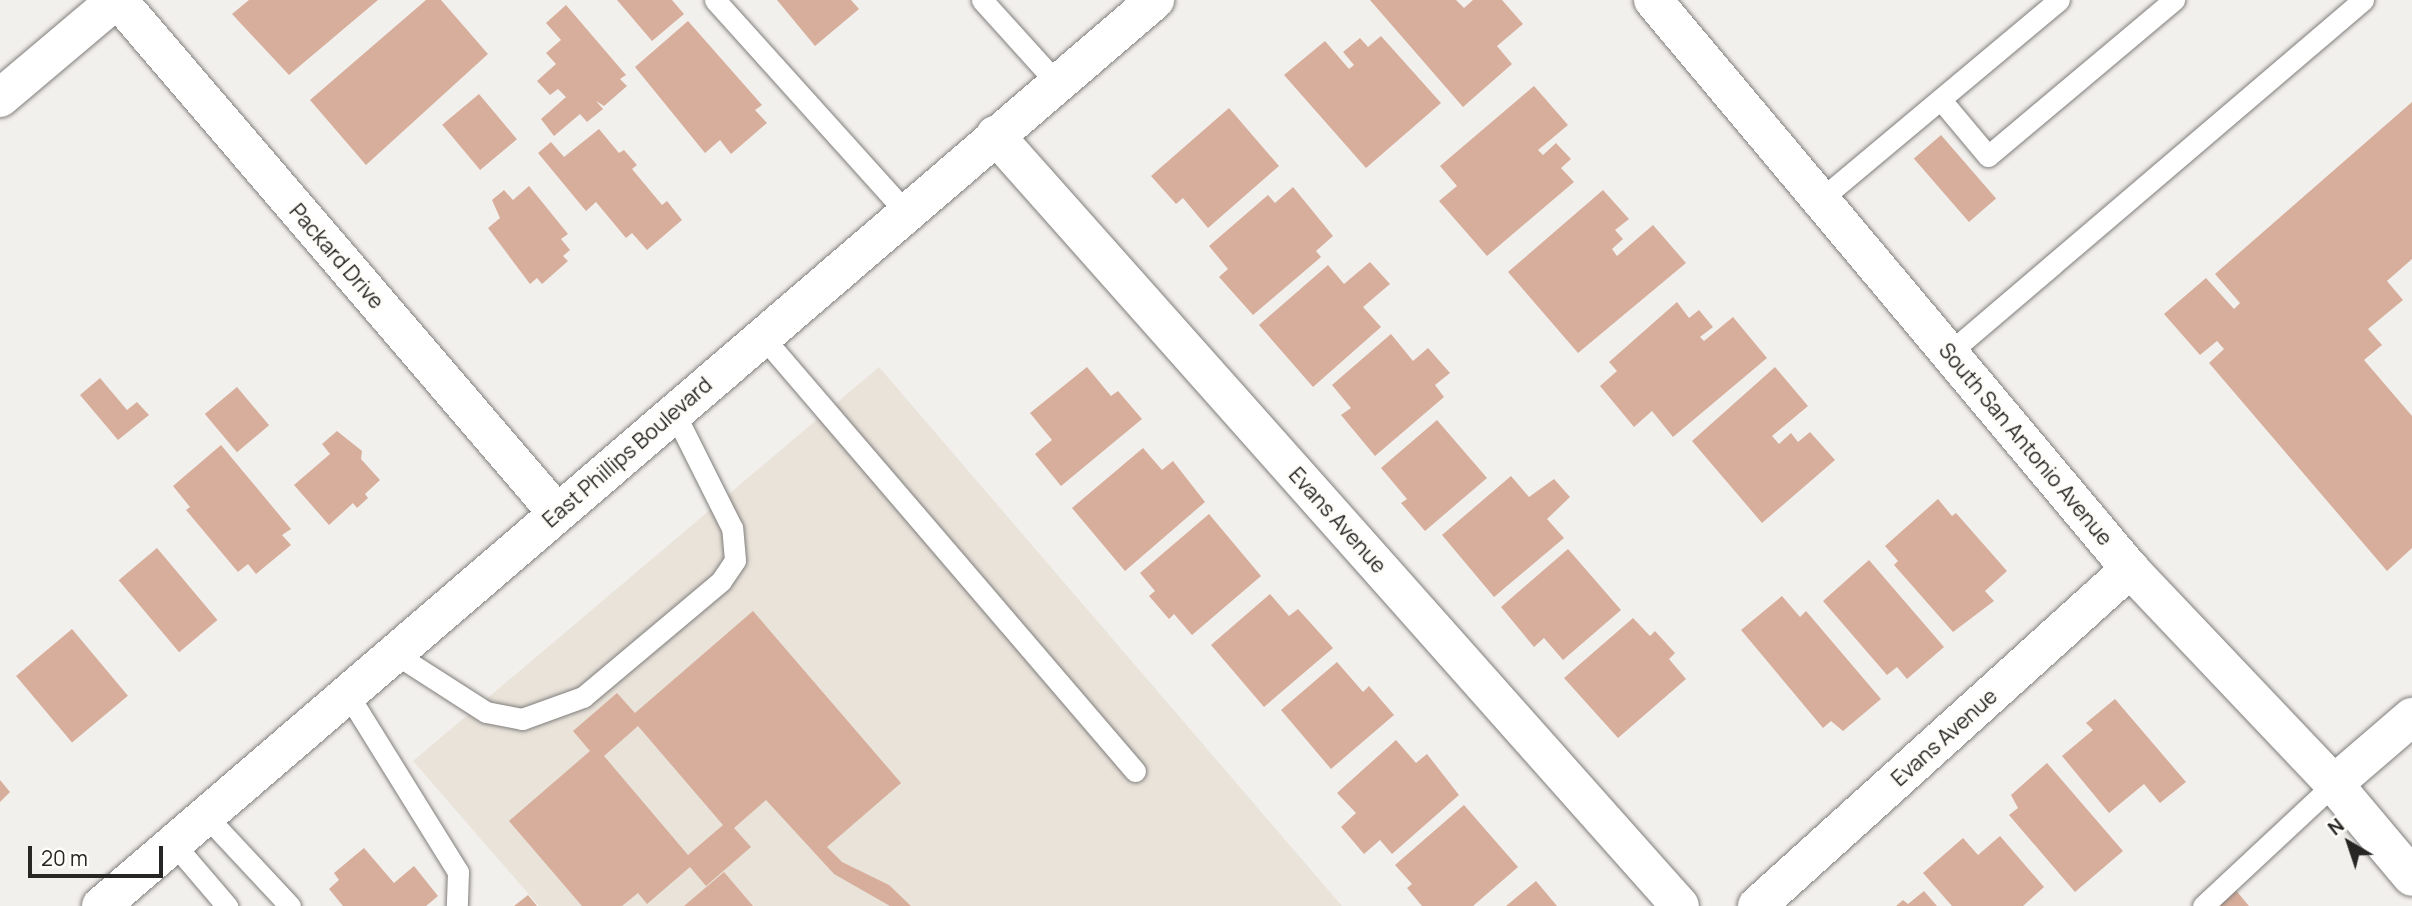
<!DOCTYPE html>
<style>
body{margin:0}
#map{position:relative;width:2412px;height:906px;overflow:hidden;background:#f2f0ed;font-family:Manrope,sans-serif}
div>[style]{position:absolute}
.built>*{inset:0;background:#e9e3da}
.building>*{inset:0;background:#d7ae9b;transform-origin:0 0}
.roads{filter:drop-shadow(0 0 2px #807e7c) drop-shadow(0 0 2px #807e7c)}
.service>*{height:21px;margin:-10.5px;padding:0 10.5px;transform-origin:10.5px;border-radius:10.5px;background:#fff}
.minor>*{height:38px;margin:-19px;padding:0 19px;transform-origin:19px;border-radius:19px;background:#fff}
.tertiary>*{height:38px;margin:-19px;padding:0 19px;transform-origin:19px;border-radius:19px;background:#fff}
span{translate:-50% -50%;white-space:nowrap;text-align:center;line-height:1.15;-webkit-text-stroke:6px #fffdfa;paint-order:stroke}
.street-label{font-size:21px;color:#272625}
.north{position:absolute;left:2314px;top:808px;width:70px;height:70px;-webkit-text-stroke:5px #fffdfa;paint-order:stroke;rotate:321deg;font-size:19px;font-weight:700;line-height:28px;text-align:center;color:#272625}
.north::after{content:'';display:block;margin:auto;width:24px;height:32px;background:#272625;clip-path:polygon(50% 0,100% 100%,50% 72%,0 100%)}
.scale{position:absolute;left:28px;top:846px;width:135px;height:32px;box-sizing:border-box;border:4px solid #272625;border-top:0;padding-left:9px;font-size:21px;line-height:24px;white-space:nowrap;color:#272625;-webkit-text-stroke:5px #fffdfa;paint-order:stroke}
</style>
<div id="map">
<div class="built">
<i style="clip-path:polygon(879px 367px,1342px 906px,539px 906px,413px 761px)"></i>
</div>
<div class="building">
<i style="clip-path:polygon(249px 0,378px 0,289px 75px,232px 14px)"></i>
<i style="clip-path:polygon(426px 0,441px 0,488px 54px,366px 165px,310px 100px)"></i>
<i style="clip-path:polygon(617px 0,672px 0,684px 14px,652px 41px)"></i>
<i style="clip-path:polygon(777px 0,851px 0,859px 9px,815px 46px)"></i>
<i style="clip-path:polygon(1370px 0,1456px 0,1464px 8px,1473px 0,1502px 0,1523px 24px,1497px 46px,1512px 64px,1463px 107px)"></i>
<i style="clip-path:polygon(566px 5px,626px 75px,620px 79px,627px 86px,604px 106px,596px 101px,603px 109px,587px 122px,580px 114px,554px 136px,541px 119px,566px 97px,558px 89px,550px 95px,537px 81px,556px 64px,546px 53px,561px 40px,546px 23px)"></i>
<i style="clip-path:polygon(688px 21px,762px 105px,755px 110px,767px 123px,731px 154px,720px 140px,705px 153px,635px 67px)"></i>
<i style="clip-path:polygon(1381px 36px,1441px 103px,1366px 168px,1284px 75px,1325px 41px,1349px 69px,1354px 65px,1343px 52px,1360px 38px,1368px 47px)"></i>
<i style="clip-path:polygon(1534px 86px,1568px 125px,1538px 150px,1543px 155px,1556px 143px,1571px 159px,1561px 168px,1574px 182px,1487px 256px,1439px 201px,1457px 186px,1440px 166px)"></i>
<i style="left:479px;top:94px;width:59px;height:48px;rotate:50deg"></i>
<i style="clip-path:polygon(2412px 102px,2412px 259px,2387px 281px,2403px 300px,2368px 329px,2382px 345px,2364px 360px,2412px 416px,2412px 548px,2387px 571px,2209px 363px,2224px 349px,2217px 341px,2200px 355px,2164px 314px,2206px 278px,2234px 309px,2240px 303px,2215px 274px)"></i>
<i style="clip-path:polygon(1229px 108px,1279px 166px,1208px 228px,1183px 198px,1176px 204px,1151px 176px)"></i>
<i style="clip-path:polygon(599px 129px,619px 153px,624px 150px,637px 165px,632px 169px,662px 205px,667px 201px,682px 220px,647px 250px,632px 233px,626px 238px,596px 202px,586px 211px,538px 153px,551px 142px,564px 157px)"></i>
<i style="left:1941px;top:135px;width:84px;height:36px;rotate:49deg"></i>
<i style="clip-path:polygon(529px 186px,568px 234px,561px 239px,570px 250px,563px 256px,568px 261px,542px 284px,537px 278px,530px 284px,488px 228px,500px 218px,492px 200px,504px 190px,513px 200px)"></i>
<i style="clip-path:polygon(1293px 187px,1333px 236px,1316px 251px,1321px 257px,1253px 315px,1219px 277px,1228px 269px,1209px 246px,1268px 195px,1275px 203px)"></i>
<i style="clip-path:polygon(1603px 190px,1629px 219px,1615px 230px,1623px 239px,1612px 249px,1617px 256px,1653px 225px,1686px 263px,1578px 353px,1508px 272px)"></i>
<i style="clip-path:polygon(1370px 262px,1390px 284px,1363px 307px,1381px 327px,1313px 387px,1259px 325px,1328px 265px,1344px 284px)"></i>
<i style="clip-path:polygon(1677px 302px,1689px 318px,1699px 310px,1713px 327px,1700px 337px,1704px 341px,1733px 317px,1767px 358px,1673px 437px,1652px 411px,1634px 427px,1600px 386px,1617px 371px,1609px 362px)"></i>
<i style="clip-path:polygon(1391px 334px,1413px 361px,1428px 348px,1450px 373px,1435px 385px,1444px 397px,1375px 456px,1341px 415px,1351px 408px,1332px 385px)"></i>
<i style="clip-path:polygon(1087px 367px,1111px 396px,1118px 391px,1142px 419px,1061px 486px,1035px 454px,1052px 440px,1030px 413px)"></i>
<i style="clip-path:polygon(1775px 367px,1808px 406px,1772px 436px,1779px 444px,1791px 433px,1798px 442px,1810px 432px,1835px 460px,1762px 523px,1692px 441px)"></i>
<i style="clip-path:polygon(100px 378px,127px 410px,137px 402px,149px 415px,118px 440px,80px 395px)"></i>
<i style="left:237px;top:387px;width:50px;height:42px;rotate:50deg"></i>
<i style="clip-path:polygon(1437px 420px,1487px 478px,1425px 531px,1401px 503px,1407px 499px,1381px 468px)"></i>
<i style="clip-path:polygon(337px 431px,362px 451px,361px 459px,380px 480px,365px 494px,368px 498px,357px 508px,353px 503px,329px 525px,294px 485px,330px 454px,322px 444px)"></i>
<i style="clip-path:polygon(221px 445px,291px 529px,282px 535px,291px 545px,256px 574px,248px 564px,238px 572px,186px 510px,190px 507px,173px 486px)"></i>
<i style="clip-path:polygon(1143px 448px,1162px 470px,1173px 461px,1205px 502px,1125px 571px,1072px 508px)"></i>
<i style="clip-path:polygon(1511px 476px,1529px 497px,1554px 479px,1570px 497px,1547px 519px,1564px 538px,1494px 597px,1442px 535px)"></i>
<i style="clip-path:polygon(1938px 499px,1952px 516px,1956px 513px,2007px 571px,1985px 591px,1994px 601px,1953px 632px,1894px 565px,1898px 561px,1885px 546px)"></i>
<i style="clip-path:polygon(1209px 514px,1261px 576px,1192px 635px,1174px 614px,1169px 619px,1149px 596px,1155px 591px,1140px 573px)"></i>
<i style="left:157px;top:548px;width:94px;height:50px;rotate:50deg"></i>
<i style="clip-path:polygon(1568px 549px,1621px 610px,1563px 660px,1544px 638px,1534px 647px,1501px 607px)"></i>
<i style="clip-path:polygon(1869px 560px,1944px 647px,1907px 679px,1897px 667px,1887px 675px,1823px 601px)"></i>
<i style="clip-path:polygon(1270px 594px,1289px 616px,1298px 609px,1333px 648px,1264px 707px,1211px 645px)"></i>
<i style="clip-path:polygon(1782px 596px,1800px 617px,1806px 611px,1881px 699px,1843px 731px,1831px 721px,1823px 728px,1741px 630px)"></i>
<i style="clip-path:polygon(evenodd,753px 611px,901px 783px,827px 847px,842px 862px,889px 885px,911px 906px,890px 906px,834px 874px,766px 800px,734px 828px,751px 847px,706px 886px,690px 867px,647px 904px,638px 893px,622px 906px,582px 906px,509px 821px,590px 751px,573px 731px,617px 693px,635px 713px,753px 611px,638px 726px,723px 825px,688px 855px,604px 756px,638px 726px)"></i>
<i style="clip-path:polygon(1633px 618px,1650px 636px,1655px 631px,1675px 653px,1669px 659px,1686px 679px,1618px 738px,1564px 678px)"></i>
<i style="left:72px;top:629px;width:87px;height:73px;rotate:50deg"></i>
<i style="clip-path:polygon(1337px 662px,1363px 692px,1369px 686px,1394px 715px,1331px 769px,1281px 710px)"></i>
<i style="clip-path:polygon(2115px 699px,2186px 782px,2160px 803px,2144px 784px,2109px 813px,2062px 756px,2093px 730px,2086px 723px)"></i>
<i style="clip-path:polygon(1396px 740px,1416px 763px,1427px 754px,1459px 795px,1392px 854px,1380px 840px,1364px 854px,1341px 827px,1356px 813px,1337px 793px)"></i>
<i style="clip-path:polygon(2047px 763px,2123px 851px,2075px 892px,2009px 815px,2018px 808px,2011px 795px)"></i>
<i style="clip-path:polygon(0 780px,10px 792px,0 802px)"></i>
<i style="clip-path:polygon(1464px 805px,1518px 867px,1473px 906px,1422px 906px,1407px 888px,1412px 884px,1395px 865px)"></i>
<i style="clip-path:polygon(2000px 836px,2044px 887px,2023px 906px,1952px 906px,1923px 873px,1963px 838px,1978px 855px)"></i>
<i style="clip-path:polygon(364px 848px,394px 883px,414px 866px,438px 896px,426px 906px,343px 906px,329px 889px,339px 880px,334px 873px)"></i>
<i style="clip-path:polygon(724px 872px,753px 906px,684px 906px)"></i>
<i style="clip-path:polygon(1536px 881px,1557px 906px,1506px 906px)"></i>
<i style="clip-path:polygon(2234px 888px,2249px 906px,2219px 906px,2216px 902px)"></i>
<i style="clip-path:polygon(1924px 891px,1937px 906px,1896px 906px,1903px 900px,1908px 904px)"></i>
<i style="clip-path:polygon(528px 895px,537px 906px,514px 906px)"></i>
</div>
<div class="roads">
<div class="service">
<i style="left:715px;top:0;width:285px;rotate:48deg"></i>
<i style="left:982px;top:0;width:112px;rotate:47.9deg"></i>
<i style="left:1941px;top:100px;width:73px;rotate:50deg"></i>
<i style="left:1988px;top:156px;width:243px;rotate:-40deg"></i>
<i style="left:1821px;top:199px;width:310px;rotate:-39.9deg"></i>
<i style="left:762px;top:336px;width:573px;rotate:49.39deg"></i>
<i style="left:1949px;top:353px;width:544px;rotate:-40.45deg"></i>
<i style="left:394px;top:653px;width:109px;rotate:32.7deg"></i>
<i style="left:486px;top:712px;width:37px;rotate:11deg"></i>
<i style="left:522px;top:719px;width:65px;rotate:-19.8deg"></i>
<i style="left:583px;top:697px;width:180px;rotate:-40deg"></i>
<i style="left:721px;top:581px;width:25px;rotate:-56deg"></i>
<i style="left:735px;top:560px;width:32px;rotate:-95deg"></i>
<i style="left:732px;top:528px;width:130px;rotate:-116.6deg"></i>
<i style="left:347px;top:693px;width:211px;rotate:58.2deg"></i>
<i style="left:458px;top:872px;width:34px;rotate:92deg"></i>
<i style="left:206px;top:816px;width:123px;rotate:47deg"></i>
<i style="left:174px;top:844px;width:82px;rotate:49.5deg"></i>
<i style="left:2203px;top:906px;width:179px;rotate:-43deg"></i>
</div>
<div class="minor">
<i style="left:118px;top:0;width:675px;rotate:49.44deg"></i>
<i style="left:0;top:98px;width:152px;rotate:-40.2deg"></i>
<i style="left:995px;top:135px;width:1031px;rotate:48.38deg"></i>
<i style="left:2334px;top:784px;width:103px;rotate:-40.7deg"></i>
<i style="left:1757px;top:906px;width:503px;rotate:-42.1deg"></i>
</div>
<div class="tertiary">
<i style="left:1653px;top:0;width:742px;rotate:50.03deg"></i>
<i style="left:2130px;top:569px;width:296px;rotate:46.5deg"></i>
<i style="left:2334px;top:784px;width:121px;rotate:50deg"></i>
<i style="left:101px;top:906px;width:1390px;rotate:-40.68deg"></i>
</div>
</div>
<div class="street-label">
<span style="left:337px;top:256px;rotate:49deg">Packard Drive</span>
<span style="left:2026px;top:444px;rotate:50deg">South San Antonio Avenue</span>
<span style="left:627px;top:452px;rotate:-41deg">East Phillips Boulevard</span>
<span style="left:1338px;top:520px;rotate:48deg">Evans Avenue</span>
<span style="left:1944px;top:737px;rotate:-42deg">Evans Avenue</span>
</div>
<div class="north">N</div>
<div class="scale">20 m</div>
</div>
